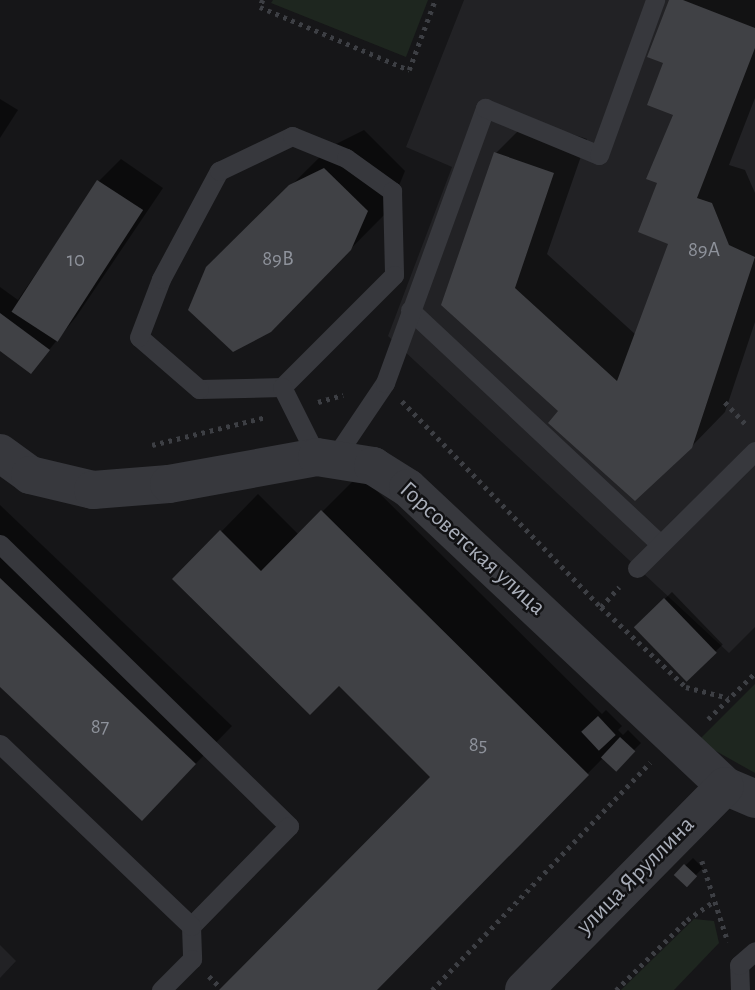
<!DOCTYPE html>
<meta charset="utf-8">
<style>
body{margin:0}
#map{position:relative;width:755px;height:990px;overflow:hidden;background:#161618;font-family:"Alegreya Sans",sans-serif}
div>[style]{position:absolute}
.built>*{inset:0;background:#222225}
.green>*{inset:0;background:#1e261f}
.shadow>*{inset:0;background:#0007;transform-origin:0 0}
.building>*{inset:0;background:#404145;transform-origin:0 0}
.path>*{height:4.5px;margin-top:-2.25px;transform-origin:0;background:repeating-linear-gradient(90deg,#3d3f44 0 3.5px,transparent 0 8.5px)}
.lane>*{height:19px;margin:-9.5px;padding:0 9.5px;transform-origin:9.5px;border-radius:9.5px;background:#37383d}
.street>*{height:38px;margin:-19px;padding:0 19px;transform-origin:19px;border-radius:19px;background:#37383d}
span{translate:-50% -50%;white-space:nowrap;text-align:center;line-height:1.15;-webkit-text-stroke:5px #111113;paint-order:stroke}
.number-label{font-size:21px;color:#8e929b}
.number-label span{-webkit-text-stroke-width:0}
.street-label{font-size:24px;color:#a8adb8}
</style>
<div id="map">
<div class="built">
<i style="clip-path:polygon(464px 0,755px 0,755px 627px,729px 653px,388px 336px,452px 167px,406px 147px)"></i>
<i style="clip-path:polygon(0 945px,16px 961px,0 978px)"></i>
</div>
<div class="green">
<i style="clip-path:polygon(273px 0,428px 0,406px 57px,271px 3px)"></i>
<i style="clip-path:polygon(755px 684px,755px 773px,698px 741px)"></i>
<i style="clip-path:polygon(694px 919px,714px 921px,719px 943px,674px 990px,621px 990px)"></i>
</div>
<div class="shadow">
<i style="clip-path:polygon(671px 0,755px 0,755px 98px,729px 165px,745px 170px,755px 193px,755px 322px,725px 412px,691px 447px,561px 411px,443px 305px,496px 153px,529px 120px,587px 139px,547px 254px,636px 335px,671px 243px,659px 182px,675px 114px,666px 62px)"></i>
<i style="clip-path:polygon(0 99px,18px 110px,0 138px)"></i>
<i style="clip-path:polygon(364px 130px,405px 171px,389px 210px,309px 291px,243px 233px,330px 147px)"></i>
<i style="clip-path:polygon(121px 159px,163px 188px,76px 317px,31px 372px,0 349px,0 287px,18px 300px,99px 181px)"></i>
<i style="clip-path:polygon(360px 474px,602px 714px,606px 710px,622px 726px,618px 730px,623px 735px,628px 730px,641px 743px,616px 768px,604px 757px,374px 990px,221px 990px,432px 777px,339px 684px,175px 579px,258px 494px,299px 535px)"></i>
<i style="clip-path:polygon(0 505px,232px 726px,179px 781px,0 684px)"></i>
<i style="left:672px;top:592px;width:73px;height:51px;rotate:46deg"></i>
<i style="left:693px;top:858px;width:14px;height:23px;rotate:45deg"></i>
</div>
<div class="building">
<i style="clip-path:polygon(669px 0,683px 0,755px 28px,755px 48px,697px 198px,712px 203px,729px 245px,755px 257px,692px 448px,635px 501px,548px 423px,558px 411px,441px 305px,494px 152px,554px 173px,515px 288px,617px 381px,668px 244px,638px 232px,657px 183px,646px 179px,673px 115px,647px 105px,663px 63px,647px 57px)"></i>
<i style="clip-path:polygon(324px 168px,368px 211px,351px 250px,271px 332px,233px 352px,188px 310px,206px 267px,289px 185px)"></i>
<i style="left:97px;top:180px;width:55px;height:157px;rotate:33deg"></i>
<i style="clip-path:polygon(0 313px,50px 350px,31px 374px,0 351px)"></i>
<i style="clip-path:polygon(321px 510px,589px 775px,377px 990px,219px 990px,430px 777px,339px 686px,310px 715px,172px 579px,220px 530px,261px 571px)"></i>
<i style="clip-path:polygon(0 578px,196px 764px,142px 821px,0 687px)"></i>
<i style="left:664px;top:598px;width:76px;height:42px;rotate:46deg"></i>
<i style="left:598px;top:716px;width:26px;height:23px;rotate:47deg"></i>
<i style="left:620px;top:737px;width:21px;height:28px;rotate:43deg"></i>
<i style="left:684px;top:864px;width:18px;height:15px;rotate:43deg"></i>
</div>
<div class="path">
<i style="left:263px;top:0;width:8px;rotate:113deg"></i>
<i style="left:260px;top:7px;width:162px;rotate:22.9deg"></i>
<i style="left:409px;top:70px;width:75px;rotate:-69.6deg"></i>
<i style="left:402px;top:401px;width:286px;rotate:46deg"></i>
<i style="left:601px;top:607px;width:117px;rotate:43.3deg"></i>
<i style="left:686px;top:687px;width:44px;rotate:14.3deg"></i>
<i style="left:318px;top:402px;width:26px;rotate:-16deg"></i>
<i style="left:725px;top:402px;width:33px;rotate:47deg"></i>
<i style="left:152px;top:445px;width:117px;rotate:-13.8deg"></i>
<i style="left:601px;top:607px;width:27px;rotate:-48deg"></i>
<i style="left:708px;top:719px;width:66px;rotate:-44.4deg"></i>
<i style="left:702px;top:861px;width:85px;rotate:72.2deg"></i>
<i style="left:209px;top:976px;width:17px;rotate:45deg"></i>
<i style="left:432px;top:990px;width:315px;rotate:-46.2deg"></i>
<i style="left:616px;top:990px;width:100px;rotate:-44.6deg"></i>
<i style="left:687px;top:920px;width:32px;rotate:-35deg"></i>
</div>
<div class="lane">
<i style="left:410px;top:310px;width:342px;rotate:43.1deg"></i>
<i style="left:282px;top:387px;width:83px;rotate:178.6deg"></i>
<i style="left:199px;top:389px;width:79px;rotate:-139.1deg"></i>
<i style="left:139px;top:337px;width:62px;rotate:-69.2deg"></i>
<i style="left:161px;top:279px;width:123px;rotate:-61.8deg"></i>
<i style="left:219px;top:171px;width:81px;rotate:-25.6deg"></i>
<i style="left:292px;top:136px;width:58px;rotate:22.2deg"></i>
<i style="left:346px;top:158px;width:57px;rotate:35.7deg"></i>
<i style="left:392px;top:191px;width:84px;rotate:88.6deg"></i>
<i style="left:394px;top:275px;width:158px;rotate:135deg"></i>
<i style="left:282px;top:387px;width:78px;rotate:63.4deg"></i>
<i style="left:333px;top:460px;width:93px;rotate:-56deg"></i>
<i style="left:385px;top:383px;width:293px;rotate:-70deg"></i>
<i style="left:485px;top:108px;width:123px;rotate:22.4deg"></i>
<i style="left:599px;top:155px;width:165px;rotate:-70.1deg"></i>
<i style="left:0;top:544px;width:404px;rotate:44.3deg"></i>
<i style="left:289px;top:826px;width:140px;rotate:134.4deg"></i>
<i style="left:191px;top:926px;width:33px;rotate:88deg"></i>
<i style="left:192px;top:959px;width:44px;rotate:135deg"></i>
<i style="left:637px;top:568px;width:166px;rotate:-44.8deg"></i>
<i style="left:0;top:744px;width:264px;rotate:43.6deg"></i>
<i style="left:740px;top:990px;width:25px;rotate:-92deg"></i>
<i style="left:739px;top:965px;width:21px;rotate:-41deg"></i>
</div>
<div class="street">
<i style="left:0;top:453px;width:37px;rotate:36deg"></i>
<i style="left:30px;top:475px;width:65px;rotate:13.4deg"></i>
<i style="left:93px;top:490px;width:76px;rotate:-4.5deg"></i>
<i style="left:169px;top:484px;width:150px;rotate:-10.3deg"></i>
<i style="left:317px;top:457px;width:57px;rotate:9.1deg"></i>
<i style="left:373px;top:466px;width:41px;rotate:32.2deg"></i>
<i style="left:408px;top:488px;width:435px;rotate:43.2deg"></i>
<i style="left:725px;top:786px;width:33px;rotate:23deg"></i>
<i style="left:524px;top:990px;width:286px;rotate:-45.4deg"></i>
</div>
<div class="number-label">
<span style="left:704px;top:250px">89А</span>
<span style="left:278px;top:259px">89В</span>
<span style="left:76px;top:260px">10</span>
<span style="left:100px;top:727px">87</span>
<span style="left:478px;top:745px">85</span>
</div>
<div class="street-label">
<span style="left:472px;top:549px;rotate:42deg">Горсоветская улица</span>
<span style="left:636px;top:876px;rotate:-45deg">улица Яруллина</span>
</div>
</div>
